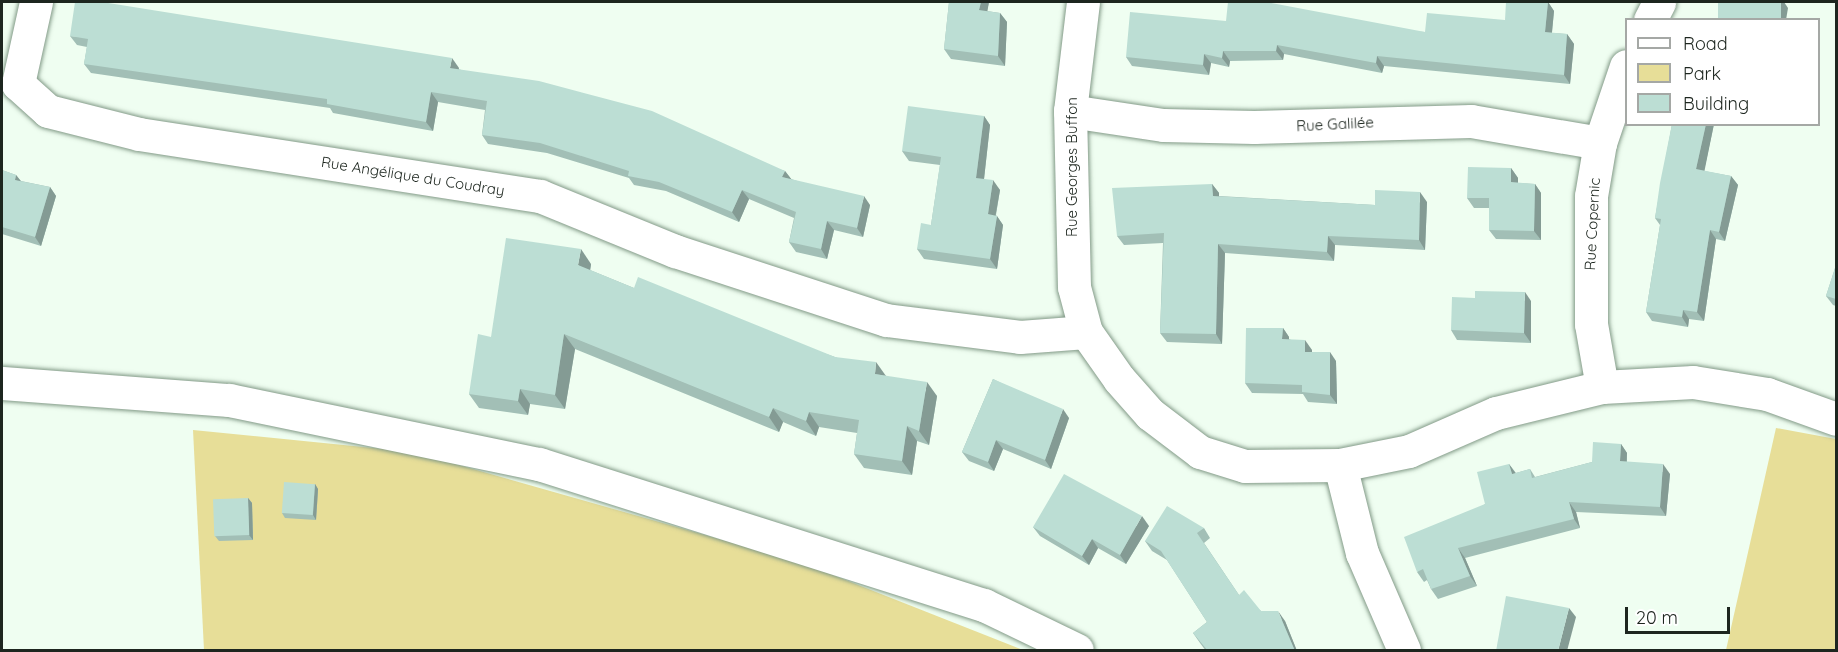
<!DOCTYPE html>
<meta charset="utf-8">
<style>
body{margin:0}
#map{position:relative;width:1838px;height:652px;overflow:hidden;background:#effef1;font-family:Quicksand,sans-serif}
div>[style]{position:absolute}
.green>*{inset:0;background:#e7de98}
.roads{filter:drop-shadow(0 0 2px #829a87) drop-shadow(0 0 2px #829a87)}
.minor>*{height:33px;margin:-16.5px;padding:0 16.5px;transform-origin:16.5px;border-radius:16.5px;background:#fff}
.wall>*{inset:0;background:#a2bfb6}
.shaded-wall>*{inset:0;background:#849b94}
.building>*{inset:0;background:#bcded4;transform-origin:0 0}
span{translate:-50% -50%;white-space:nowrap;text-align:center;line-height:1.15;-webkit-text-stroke:4.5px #fff;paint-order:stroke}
.street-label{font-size:15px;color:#1d261f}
.frame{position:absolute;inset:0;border:3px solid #1d261f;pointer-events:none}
.legend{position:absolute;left:1625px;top:18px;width:195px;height:108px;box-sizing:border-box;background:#fff;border:2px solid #a5a8a5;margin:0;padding:8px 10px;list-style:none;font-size:18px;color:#1d261f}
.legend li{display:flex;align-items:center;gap:12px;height:30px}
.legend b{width:30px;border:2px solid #a5a8a5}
.scale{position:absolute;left:1625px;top:607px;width:105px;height:27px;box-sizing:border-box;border:3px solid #1d261f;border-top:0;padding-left:8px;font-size:18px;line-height:21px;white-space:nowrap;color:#1d261f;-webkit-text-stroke:4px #fff;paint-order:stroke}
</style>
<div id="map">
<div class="green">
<i style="clip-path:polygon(1776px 428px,1836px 439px,1836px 650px,1726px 650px)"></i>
<i style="clip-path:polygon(193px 430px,413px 452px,800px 562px,1023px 650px,204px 650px)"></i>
</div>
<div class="roads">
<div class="minor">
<i style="left:36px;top:2px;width:84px;rotate:102.4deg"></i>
<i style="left:18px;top:84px;width:40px;rotate:42deg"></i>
<i style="left:48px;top:111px;width:94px;rotate:14.2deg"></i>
<i style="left:139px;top:134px;width:406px;rotate:8.8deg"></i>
<i style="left:540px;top:196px;width:146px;rotate:22.2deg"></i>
<i style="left:675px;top:251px;width:222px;rotate:18.1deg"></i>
<i style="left:886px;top:320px;width:135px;rotate:7.2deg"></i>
<i style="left:1020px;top:337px;width:66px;rotate:-4.3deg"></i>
<i style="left:1083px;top:2px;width:110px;rotate:96.8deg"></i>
<i style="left:1070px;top:111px;width:176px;rotate:88.7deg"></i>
<i style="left:1074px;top:287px;width:47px;rotate:75.1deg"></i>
<i style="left:1086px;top:332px;width:57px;rotate:54.9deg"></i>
<i style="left:1119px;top:379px;width:47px;rotate:48.5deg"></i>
<i style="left:1150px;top:414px;width:63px;rotate:37.2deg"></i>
<i style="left:1200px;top:452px;width:47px;rotate:17.3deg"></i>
<i style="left:1245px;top:466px;width:95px;rotate:-0.6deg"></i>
<i style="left:1340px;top:465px;width:70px;rotate:-11.5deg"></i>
<i style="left:1409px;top:451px;width:95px;rotate:-23.6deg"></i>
<i style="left:1496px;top:413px;width:109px;rotate:-13.8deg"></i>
<i style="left:1602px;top:387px;width:91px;rotate:-3.1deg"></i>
<i style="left:1693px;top:382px;width:75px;rotate:9.2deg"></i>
<i style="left:1767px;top:394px;width:73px;rotate:19.9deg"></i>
<i style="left:1650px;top:20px;width:20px;rotate:-63deg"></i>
<i style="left:1070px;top:111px;width:94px;rotate:8.6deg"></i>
<i style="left:1163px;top:125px;width:91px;rotate:1.3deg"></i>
<i style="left:1254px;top:127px;width:217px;rotate:-1.6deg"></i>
<i style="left:1471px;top:121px;width:131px;rotate:9.7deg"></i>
<i style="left:2px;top:383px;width:228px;rotate:4.3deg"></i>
<i style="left:229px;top:400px;width:317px;rotate:11.7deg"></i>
<i style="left:539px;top:464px;width:467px;rotate:17.6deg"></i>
<i style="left:984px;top:605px;width:103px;rotate:25.8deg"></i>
<i style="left:1602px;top:387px;width:64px;rotate:-99.9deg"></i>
<i style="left:1591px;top:324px;width:128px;rotate:-90deg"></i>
<i style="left:1591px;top:196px;width:54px;rotate:-80.4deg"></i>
<i style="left:1600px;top:143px;width:81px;rotate:-71.3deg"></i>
<i style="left:1340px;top:465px;width:91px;rotate:76deg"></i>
<i style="left:1362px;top:553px;width:106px;rotate:66.6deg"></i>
</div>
</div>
<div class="wall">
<i style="clip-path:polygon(949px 2px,989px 2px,987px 11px,1000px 13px,1007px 22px,1005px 66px,951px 59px,944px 49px)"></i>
<i style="clip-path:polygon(1548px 2px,1554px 11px,1552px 33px,1567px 34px,1574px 44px,1570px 84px,1384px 66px,1382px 73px,1284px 54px,1283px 60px,1230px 61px,1229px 67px,1211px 63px,1209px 75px,1132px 66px,1126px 57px,1226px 21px,1425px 32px,1505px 20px)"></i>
<i style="clip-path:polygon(70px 36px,459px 68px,458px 69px,785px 171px,791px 179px,870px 205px,863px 237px,834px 230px,827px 259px,796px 252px,789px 242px,794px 218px,749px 199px,739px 222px,666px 191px,634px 185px,629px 178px,547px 153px,488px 144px,482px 135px,485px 110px,438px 102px,433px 131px,333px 113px,330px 108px,91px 73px,84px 64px,87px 47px,77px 45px)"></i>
<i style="clip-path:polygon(984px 116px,990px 125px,984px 179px,1000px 190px,996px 215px,1003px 225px,997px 269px,924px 259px,917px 249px,931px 225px,940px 165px,909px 161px,902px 151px)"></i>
<i style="clip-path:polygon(1672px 124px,1714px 124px,1704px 171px,1731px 176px,1738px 185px,1725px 241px,1716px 239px,1704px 321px,1689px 319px,1688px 327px,1652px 321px,1646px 312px,1660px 225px,1655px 218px)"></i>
<i style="clip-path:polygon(1511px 168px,1518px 178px,1518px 183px,1535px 184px,1541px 193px,1541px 240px,1496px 239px,1489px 230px,1489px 208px,1474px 208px,1467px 198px)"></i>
<i style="clip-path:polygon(2px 170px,16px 175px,21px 181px,50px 187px,56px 196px,41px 246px,2px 234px)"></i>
<i style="clip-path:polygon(1212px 184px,1219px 193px,1219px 196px,1375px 205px,1427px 202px,1425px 250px,1335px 245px,1334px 261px,1225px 253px,1222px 344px,1167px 342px,1160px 333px,1163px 243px,1124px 245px,1117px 236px)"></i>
<i style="clip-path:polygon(591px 264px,590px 270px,634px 288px,835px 357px,886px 376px,937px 396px,929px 445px,917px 441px,912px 475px,864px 468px,854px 454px,857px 433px,819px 427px,816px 436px,783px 422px,779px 432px,575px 349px,565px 409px,530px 404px,528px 415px,479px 408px,469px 394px,491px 337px)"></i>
<i style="clip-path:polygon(1836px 265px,1836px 306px,1833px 305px,1826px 296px)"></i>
<i style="clip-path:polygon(1475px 298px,1531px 301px,1531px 343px,1457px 340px,1451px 330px)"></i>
<i style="clip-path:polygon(1283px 328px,1289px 337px,1289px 339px,1312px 350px,1312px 352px,1336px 361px,1337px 404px,1308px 402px,1303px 394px,1252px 393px,1245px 383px)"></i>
<i style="clip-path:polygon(993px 379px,1069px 418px,1051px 469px,1003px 449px,994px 471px,969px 461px,962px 452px)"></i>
<i style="clip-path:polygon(1621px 444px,1627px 453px,1627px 462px,1670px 474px,1666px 516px,1576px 512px,1580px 528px,1465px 558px,1477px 586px,1438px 599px,1431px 589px,1427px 580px,1424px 582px,1417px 572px,1485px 504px,1509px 464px,1516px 473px,1530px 469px,1535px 477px,1592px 462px)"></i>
<i style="clip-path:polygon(315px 484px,318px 489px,316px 520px,285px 518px,282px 513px)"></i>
<i style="clip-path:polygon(248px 498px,252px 503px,253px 540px,219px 541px,215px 536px)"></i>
<i style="clip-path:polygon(1149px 526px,1126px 564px,1098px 548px,1089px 565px,1040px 536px,1033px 527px)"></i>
<i style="clip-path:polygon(1204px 528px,1210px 538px,1204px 543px,1239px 595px,1261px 611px,1285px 621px,1297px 651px,1206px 651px,1200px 643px,1193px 633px,1207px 622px,1167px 560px,1152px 551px,1145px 541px)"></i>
</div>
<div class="shaded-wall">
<i style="clip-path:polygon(981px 2px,989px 2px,986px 19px,979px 10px)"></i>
<i style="clip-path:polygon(1548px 2px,1554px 11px,1551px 41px,1545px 32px)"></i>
<i style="clip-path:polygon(1781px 2px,1784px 2px,1788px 8px,1786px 20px,1778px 20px)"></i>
<i style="clip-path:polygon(1000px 13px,1007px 22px,1005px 66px,998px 56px)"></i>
<i style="clip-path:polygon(1567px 34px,1574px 44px,1570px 84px,1564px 75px)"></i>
<i style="clip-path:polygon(1277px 45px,1284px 54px,1283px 60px,1276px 51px)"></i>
<i style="clip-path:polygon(1223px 51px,1230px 61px,1229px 67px,1222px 58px)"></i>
<i style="clip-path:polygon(1204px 54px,1211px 63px,1209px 75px,1203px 65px)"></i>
<i style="clip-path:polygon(1377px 56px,1384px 66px,1382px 73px,1376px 63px)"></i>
<i style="clip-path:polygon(452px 58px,459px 68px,457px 77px,450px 68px)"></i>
<i style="clip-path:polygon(431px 92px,438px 102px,433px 131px,426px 122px)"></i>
<i style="clip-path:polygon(984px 116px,990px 125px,983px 188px,976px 178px)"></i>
<i style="clip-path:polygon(1706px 124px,1714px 124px,1703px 178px,1696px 169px)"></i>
<i style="clip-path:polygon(1511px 168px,1518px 178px,1518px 192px,1511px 182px)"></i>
<i style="clip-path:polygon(785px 171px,792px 180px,782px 177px)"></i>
<i style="clip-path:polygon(16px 175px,23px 184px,15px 180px)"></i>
<i style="clip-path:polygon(1731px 176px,1738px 185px,1725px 241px,1719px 232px)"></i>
<i style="clip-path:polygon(993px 180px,1000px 190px,994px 224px,988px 214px)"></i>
<i style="clip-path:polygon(1212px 184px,1219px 193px,1219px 205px,1213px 196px)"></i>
<i style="clip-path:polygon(1535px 184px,1541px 193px,1541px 240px,1534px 231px)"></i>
<i style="clip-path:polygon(50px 187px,56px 196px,41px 246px,35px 237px)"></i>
<i style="clip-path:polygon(742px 190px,749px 199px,739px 222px,732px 212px)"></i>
<i style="clip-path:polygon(1420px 192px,1427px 202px,1425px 250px,1419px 240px)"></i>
<i style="clip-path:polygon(864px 196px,870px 205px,863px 237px,857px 228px)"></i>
<i style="clip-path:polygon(997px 216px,1003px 225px,997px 269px,990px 259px)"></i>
<i style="clip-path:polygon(827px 221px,834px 230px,827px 259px,821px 249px)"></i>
<i style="clip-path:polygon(1710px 230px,1716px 239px,1704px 321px,1697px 312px)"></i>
<i style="clip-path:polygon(1328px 236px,1335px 245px,1334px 261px,1327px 252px)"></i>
<i style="clip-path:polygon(1218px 244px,1225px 253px,1222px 344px,1216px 334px)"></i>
<i style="clip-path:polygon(581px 249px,591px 264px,589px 279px,578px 265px)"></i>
<i style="clip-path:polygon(1525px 292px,1531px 301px,1531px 343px,1524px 333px)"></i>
<i style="clip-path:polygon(1683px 310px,1689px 319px,1688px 327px,1682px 317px)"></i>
<i style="clip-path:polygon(1283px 328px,1289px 337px,1289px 348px,1282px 339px)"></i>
<i style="clip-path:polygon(564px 334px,575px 349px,565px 409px,555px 395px)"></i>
<i style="clip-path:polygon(1305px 340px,1312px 350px,1312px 362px,1305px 352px)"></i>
<i style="clip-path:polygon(1330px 352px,1336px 361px,1337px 404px,1330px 395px)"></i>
<i style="clip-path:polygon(876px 362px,886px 376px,875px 374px)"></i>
<i style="clip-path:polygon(927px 382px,937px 396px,929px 445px,919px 431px)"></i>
<i style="clip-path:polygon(520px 389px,530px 404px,528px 415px,518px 401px)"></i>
<i style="clip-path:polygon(773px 408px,783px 422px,779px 432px,769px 417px)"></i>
<i style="clip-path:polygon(1063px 409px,1069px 418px,1051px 469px,1045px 460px)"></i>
<i style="clip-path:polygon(809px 412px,819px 427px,816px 436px,806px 421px)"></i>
<i style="clip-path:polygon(907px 426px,917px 441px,912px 475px,902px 461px)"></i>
<i style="clip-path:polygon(996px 440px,1003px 449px,994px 471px,988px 462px)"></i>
<i style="clip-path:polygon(1621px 444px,1627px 453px,1626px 471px,1620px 461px)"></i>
<i style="clip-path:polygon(1509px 464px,1516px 474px,1512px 474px)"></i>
<i style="clip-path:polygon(1663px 464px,1670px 474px,1666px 516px,1660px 507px)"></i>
<i style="clip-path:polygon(315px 484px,318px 489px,316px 520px,313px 515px)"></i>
<i style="clip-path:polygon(248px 498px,252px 503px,253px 540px,249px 535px)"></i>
<i style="clip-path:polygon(1569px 502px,1576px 512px,1580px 528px,1574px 519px)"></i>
<i style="clip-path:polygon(1142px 516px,1149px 526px,1126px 564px,1120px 555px)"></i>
<i style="clip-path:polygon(1092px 539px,1098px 548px,1089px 565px,1082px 556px)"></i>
<i style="clip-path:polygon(1458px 548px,1465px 558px,1477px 586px,1470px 576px)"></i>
<i style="clip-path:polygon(1569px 608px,1576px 617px,1567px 651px,1558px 651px)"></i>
<i style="clip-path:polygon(1278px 611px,1285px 621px,1297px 651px,1295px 651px)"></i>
</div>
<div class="building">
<i style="clip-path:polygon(75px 2px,102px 2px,452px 58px,450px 68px,539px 81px,652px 111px,785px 171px,782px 177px,864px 196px,857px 228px,827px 221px,821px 249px,789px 242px,796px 212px,742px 190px,732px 212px,659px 182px,628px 176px,629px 171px,540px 143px,482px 135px,487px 101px,431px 92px,426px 122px,327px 104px,327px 99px,84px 64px,88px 39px,70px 36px)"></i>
<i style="clip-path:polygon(949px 2px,981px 2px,979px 10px,1000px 13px,998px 56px,944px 49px)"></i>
<i style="clip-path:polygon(1228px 2px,1266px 2px,1425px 32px,1427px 13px,1505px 20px,1506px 2px,1548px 2px,1545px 32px,1567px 34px,1564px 75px,1377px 56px,1376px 63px,1277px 45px,1276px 51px,1223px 51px,1222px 58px,1204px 54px,1203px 65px,1126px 57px,1130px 12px,1226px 21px)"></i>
<i style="left:1718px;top:2px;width:63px;height:18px"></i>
<i style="clip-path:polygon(908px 106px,984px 116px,976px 178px,993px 180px,988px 214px,997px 216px,990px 259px,917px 249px,921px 223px,931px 225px,941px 157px,902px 151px)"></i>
<i style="clip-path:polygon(1672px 124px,1706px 124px,1696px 169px,1731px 176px,1719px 232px,1710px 230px,1697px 312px,1683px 310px,1682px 317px,1646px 312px,1661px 219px,1655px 218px,1660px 183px)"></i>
<i style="clip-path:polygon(1468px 167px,1511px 168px,1511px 182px,1535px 184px,1534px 231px,1489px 230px,1489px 198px,1467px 198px)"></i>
<i style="clip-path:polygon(2px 170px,16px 175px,15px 180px,50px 187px,35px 237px,2px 227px)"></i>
<i style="clip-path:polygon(1212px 184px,1213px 196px,1375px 205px,1375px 190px,1420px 192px,1419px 240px,1328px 236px,1327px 252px,1218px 244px,1216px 334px,1160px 333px,1164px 233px,1117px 236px,1112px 188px)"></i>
<i style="clip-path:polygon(506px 238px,581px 249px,578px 265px,634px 288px,638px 277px,835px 357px,876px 362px,875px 374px,927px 382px,919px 431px,907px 426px,902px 461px,854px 454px,859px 420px,809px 412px,806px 421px,773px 408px,769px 417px,564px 334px,555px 395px,520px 389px,518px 401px,469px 394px,478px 334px,491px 337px)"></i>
<i style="clip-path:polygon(1836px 265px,1836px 299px,1826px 296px)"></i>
<i style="clip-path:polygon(1475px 291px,1525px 292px,1524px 333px,1451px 330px,1452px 297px,1475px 298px)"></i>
<i style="clip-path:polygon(1246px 328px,1283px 328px,1282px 339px,1305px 340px,1305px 352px,1330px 352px,1330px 395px,1302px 392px,1302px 385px,1245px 383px)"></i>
<i style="clip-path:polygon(993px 379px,1063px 409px,1045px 460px,996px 440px,988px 462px,962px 452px)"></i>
<i style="clip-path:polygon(1593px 442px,1621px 444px,1620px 461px,1663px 464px,1660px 507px,1569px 502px,1574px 519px,1458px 548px,1470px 576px,1431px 589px,1423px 569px,1417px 572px,1404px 537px,1485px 504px,1477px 472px,1509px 464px,1512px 474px,1530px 469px,1532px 478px,1592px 462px)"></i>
<i style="clip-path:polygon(1064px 474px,1142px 516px,1120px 555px,1092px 539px,1082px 556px,1033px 527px)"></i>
<i style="left:284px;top:482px;width:31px;height:31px;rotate:4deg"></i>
<i style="left:248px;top:498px;width:37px;height:35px;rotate:88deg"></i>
<i style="clip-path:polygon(1167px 506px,1204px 528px,1197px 533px,1239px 595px,1244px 590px,1261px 611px,1278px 611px,1295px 651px,1208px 651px,1193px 633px,1207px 622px,1161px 551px,1145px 541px)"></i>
<i style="clip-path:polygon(1506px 596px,1569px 608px,1558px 651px,1496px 651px)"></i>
</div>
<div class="street-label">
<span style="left:1335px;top:124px;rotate:-3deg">Rue Galilée</span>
<span style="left:1072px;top:167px;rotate:-90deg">Rue Georges Buffon</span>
<span style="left:413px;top:176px;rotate:9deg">Rue Angélique du Coudray</span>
<span style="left:1592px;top:224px;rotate:-87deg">Rue Copernic</span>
</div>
<div class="frame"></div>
<ul class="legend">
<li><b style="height:8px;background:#fff"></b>Road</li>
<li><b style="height:16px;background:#e7de98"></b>Park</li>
<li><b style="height:16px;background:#bcded4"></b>Building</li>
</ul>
<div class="scale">20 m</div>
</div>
